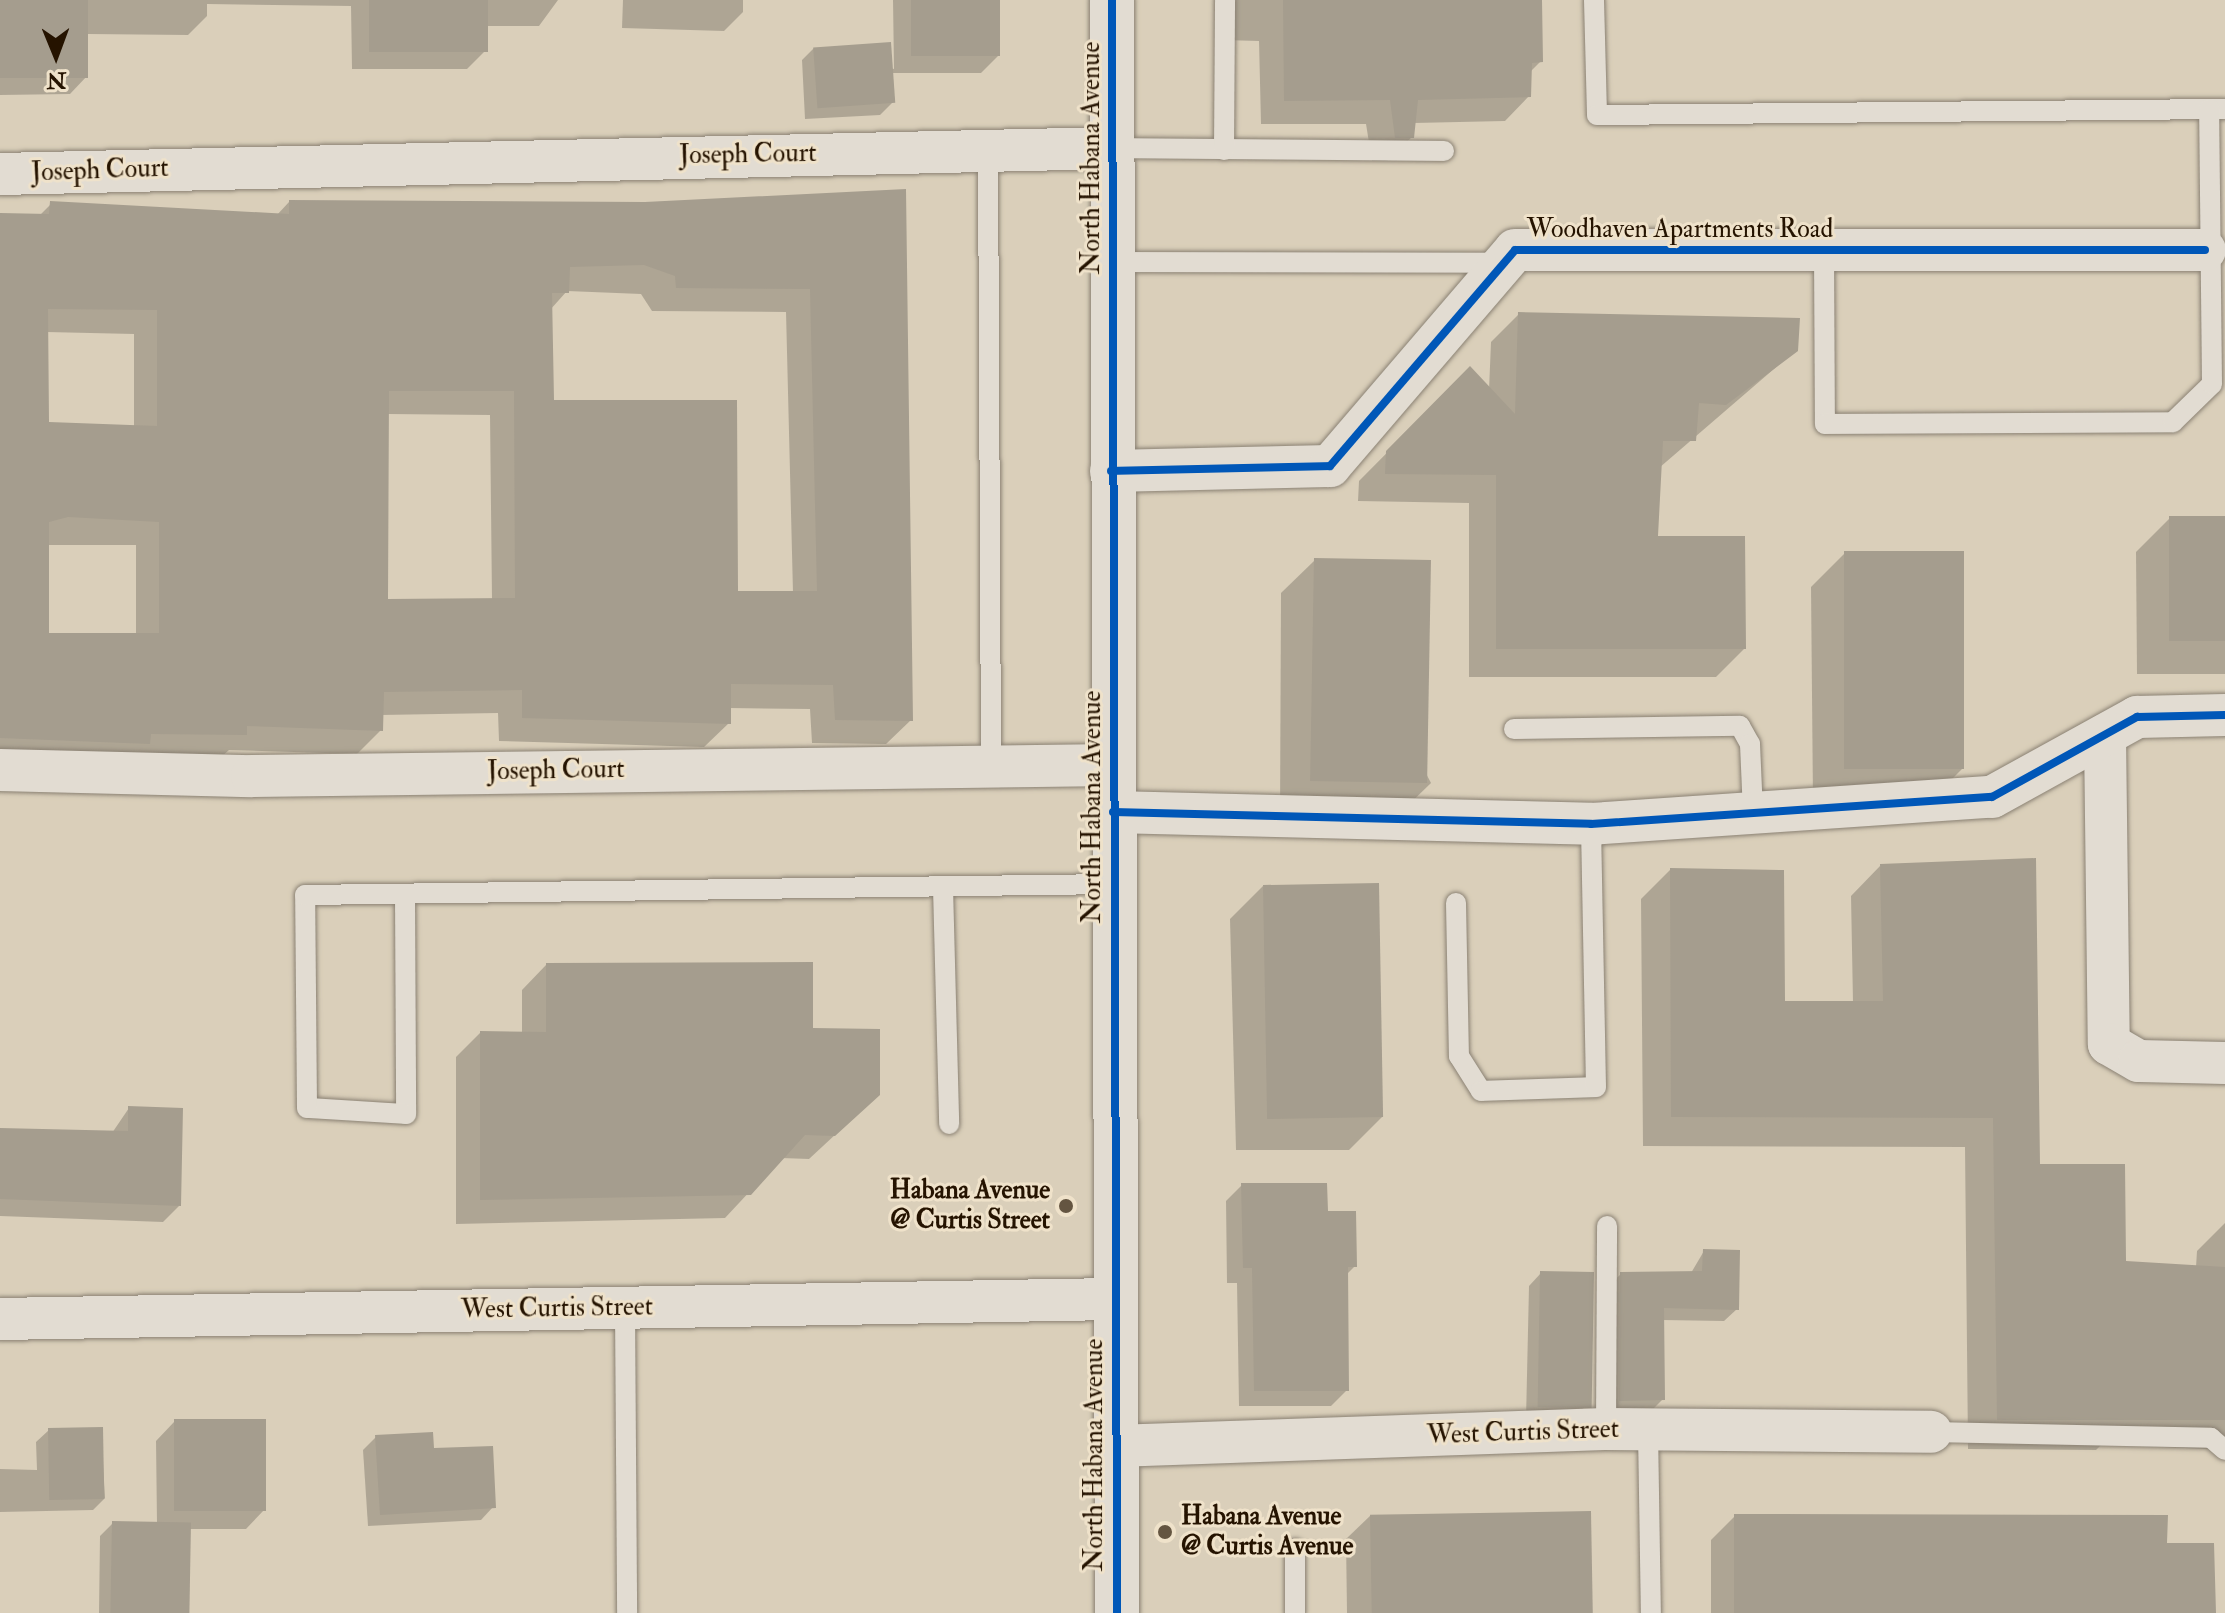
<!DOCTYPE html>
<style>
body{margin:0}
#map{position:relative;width:2225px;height:1613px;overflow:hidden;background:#dacfba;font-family:"IM FELL Double Pica",serif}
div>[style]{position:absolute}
.shadow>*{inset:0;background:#0003}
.building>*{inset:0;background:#a59d8e;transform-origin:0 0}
.roads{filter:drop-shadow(0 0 2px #8a8173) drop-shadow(0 0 2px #8a8173)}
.lane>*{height:20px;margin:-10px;padding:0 10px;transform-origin:10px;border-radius:10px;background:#e2dcd2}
.street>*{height:42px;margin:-21px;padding:0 21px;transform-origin:21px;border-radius:21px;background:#e2dcd2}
.secondary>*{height:44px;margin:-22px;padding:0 22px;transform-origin:22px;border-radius:22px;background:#e2dcd2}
.cycleway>*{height:8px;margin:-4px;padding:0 4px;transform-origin:4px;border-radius:4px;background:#0057b8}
.dots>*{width:22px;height:22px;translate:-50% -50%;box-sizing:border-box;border:4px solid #efe2ca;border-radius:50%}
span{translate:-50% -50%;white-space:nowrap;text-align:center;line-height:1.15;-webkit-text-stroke:6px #efe2ca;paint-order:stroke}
.street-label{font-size:26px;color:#251300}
.poi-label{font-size:26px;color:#251300;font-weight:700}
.right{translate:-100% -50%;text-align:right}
.left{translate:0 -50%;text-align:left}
.north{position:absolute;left:16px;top:16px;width:80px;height:80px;-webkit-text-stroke:6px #efe2ca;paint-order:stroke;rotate:179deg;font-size:22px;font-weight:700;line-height:32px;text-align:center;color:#251300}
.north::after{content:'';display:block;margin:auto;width:28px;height:36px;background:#251300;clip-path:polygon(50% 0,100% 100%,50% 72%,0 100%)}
</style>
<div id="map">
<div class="shadow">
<i style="clip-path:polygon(0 0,558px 0,539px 26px,486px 26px,486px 50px,467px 69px,352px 69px,351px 6px,207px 4px,207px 16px,188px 35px,87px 34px,88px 75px,70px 94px,0 95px)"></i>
<i style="clip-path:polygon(623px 0,743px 0,743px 12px,724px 31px,622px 28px)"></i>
<i style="clip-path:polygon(893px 0,998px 0,999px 55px,981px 73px,891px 73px,893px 102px,880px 115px,805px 119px,802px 60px,814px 48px,894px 69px)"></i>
<i style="clip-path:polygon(1229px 0,1540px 0,1541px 61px,1530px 72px,1529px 96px,1505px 121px,1414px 123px,1412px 137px,1387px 161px,1372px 161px,1366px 124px,1261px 124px,1259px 41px,1223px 40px)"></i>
<i style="clip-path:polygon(evenodd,904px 191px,911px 720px,886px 744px,812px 743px,810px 709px,729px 708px,729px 723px,704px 747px,499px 741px,498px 713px,381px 715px,381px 730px,357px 754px,229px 750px,220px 758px,0 763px,0 215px,39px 216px,51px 204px,276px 216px,289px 202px,645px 204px,904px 191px,567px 291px,641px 294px,652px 311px,786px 312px,793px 593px,736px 593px,552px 402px,550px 310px,567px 291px,904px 191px,46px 332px,134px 334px,134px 427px,47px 424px,46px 332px,904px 191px,387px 414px,490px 415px,492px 600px,386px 601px,387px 414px,904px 191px,47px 545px,136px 545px,136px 635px,47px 634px,47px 545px)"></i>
<i style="clip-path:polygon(1519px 314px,1796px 350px,1659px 468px,1656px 538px,1744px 649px,1716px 677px,1469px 677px,1469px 503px,1358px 501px,1359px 481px,1470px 369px,1489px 390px,1491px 342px)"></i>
<i style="clip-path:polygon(2170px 518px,2225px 518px,2225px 674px,2137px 674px,2136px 552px)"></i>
<i style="clip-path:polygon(1845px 553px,1962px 769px,1928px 803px,1813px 802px,1811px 587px)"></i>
<i style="clip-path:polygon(1315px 560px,1431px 783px,1397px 816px,1280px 814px,1281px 593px)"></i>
<i style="clip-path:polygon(1880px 866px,2038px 1166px,2124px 1263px,2196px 1267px,2197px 1251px,2225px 1223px,2225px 1450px,2102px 1444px,2096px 1450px,1968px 1449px,1965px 1147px,1643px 1146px,1641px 899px,1670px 870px,1783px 1003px,1853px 1003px,1851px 896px)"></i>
<i style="clip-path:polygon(1263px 886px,1383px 1116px,1349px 1150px,1236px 1150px,1230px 919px)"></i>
<i style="clip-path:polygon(546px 965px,811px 1030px,878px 1095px,809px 1159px,781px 1158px,725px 1218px,456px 1224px,456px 1057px,480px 1033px,522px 1034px,522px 990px)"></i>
<i style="clip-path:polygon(129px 1108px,179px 1206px,163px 1222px,0 1216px,0 1130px,112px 1133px)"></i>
<i style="clip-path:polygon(1242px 1185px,1326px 1213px,1355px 1266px,1346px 1275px,1347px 1390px,1331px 1406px,1239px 1406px,1237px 1283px,1227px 1283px,1226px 1201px)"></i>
<i style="clip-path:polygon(1704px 1251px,1737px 1309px,1724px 1321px,1662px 1320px,1663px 1399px,1651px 1411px,1608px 1412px,1608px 1286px,1621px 1274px,1691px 1273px)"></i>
<i style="clip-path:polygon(1541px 1273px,1591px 1400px,1579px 1413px,1526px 1419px,1529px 1286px)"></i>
<i style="clip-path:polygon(174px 1422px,264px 1510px,246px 1529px,188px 1529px,187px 1613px,99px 1613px,100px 1536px,113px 1523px,157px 1524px,156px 1441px)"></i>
<i style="clip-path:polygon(101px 1429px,105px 1498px,93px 1510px,0 1512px,0 1469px,37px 1470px,36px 1442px,49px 1430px)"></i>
<i style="clip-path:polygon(376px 1437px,432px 1450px,493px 1507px,481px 1520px,368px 1526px,363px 1450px)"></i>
<i style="clip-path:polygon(1371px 1515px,1591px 1613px,1347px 1613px,1346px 1539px)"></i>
<i style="clip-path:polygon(1735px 1516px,2165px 1545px,2214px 1613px,1711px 1613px,1711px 1540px)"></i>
</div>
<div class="building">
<i style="left:0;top:0;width:88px;height:78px"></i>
<i style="left:369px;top:0;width:119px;height:52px"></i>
<i style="left:911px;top:0;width:89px;height:56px"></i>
<i style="clip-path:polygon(1283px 0,1542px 0,1543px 62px,1532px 63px,1531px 97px,1418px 100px,1414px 138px,1395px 138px,1390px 100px,1284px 101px)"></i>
<i style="left:891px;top:42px;width:61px;height:78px;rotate:86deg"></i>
<i style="clip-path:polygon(evenodd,906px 189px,913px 721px,835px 720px,833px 685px,731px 684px,731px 724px,522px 718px,522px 690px,384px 692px,383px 731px,247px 726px,247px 735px,151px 734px,150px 744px,0 738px,0 213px,49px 214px,50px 201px,289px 214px,289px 200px,645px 202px,906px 189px,644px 265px,675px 276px,676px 288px,810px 289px,817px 591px,738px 591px,737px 400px,554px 400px,552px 293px,569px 293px,570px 267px,644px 265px,906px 189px,48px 309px,157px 310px,157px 426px,49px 422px,48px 309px,906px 189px,389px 391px,514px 391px,515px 598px,388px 599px,389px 391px,906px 189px,68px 517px,159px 522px,159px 633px,49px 633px,49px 522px,68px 517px)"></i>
<i style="clip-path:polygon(1518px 312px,1800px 318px,1798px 351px,1726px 405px,1699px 403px,1696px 441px,1663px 441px,1658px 536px,1745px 536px,1746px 649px,1496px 649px,1496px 475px,1385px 474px,1386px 451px,1470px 366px,1515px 414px)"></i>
<i style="left:2169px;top:516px;width:56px;height:125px"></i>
<i style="left:1844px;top:551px;width:120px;height:218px"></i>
<i style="left:1314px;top:558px;width:117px;height:223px;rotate:1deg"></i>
<i style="clip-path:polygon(2036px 858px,2040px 1164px,2125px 1164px,2126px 1261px,2225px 1267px,2225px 1420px,1997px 1420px,1993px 1118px,1671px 1117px,1670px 868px,1784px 870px,1785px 1001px,1883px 1001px,1880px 864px)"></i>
<i style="left:1379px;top:883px;width:234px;height:116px;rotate:89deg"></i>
<i style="clip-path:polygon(813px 962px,813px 1028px,880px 1029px,880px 1095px,835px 1136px,805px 1135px,751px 1195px,480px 1200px,480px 1031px,546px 1032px,546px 963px)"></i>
<i style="clip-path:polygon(128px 1106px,183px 1108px,181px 1206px,0 1199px,0 1128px,128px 1131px)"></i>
<i style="clip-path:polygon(1241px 1183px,1327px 1183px,1328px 1211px,1356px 1211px,1357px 1267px,1348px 1267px,1349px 1391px,1254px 1391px,1252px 1268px,1243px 1268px)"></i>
<i style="clip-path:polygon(1703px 1249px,1740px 1250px,1739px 1310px,1664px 1308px,1665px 1400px,1619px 1401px,1620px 1272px,1702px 1271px)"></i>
<i style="left:1540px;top:1271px;width:54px;height:136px;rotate:1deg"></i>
<i style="left:266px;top:1419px;width:92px;height:92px;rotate:90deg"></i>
<i style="left:103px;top:1427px;width:72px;height:55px;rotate:89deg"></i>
<i style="clip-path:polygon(433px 1432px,434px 1448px,493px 1446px,496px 1508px,380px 1515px,375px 1435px)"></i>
<i style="left:1591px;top:1511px;width:102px;height:221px;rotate:89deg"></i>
<i style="clip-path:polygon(1734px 1514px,2168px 1515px,2167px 1543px,2214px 1543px,2216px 1613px,1734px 1613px)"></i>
<i style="left:112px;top:1521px;width:79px;height:92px;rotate:1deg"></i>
</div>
<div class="roads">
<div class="lane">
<i style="left:1594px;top:0;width:115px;rotate:88.5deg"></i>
<i style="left:1597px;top:115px;width:628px;rotate:-0.55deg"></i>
<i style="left:1112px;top:148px;width:332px;rotate:0.5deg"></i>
<i style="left:988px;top:150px;width:615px;rotate:89.72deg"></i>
<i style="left:1224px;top:150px;width:150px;rotate:-89.6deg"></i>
<i style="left:1824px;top:249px;width:175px;rotate:89.7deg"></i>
<i style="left:1825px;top:424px;width:348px;rotate:-0.3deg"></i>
<i style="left:2173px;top:422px;width:54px;rotate:-44.3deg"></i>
<i style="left:2212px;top:384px;width:275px;rotate:-90.6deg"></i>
<i style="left:1111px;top:262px;width:392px;rotate:0.1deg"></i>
<i style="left:1514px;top:729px;width:226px;rotate:-0.8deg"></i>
<i style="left:1740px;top:726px;width:21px;rotate:61deg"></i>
<i style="left:1750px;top:744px;width:69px;rotate:87.5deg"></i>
<i style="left:943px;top:887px;width:237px;rotate:88.5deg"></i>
<i style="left:405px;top:894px;width:220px;rotate:89.7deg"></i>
<i style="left:406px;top:1114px;width:99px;rotate:-176.5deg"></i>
<i style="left:307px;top:1108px;width:213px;rotate:-90.5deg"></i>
<i style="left:305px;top:895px;width:808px;rotate:-0.78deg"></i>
<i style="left:1456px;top:903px;width:153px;rotate:88.9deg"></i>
<i style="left:1459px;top:1056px;width:41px;rotate:57.8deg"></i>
<i style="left:1481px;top:1091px;width:115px;rotate:-2deg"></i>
<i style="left:1596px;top:1087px;width:263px;rotate:-91.1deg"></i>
<i style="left:625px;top:1308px;width:305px;rotate:89.6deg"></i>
<i style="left:1606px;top:1429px;width:203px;rotate:-89.7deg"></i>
<i style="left:1648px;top:1430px;width:183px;rotate:89.1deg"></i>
<i style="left:1931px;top:1432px;width:280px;rotate:1.2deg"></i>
<i style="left:2211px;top:1438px;width:18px;rotate:41deg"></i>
<i style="left:1295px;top:1613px;width:64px;rotate:-90deg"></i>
</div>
<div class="street">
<i style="left:0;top:174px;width:1112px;rotate:-1.34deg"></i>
<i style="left:1111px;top:471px;width:219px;rotate:-1.3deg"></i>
<i style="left:1330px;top:466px;width:284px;rotate:-49.4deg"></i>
<i style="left:1515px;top:250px;width:690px"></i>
<i style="left:2105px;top:735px;width:309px;rotate:89.3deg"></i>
<i style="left:2109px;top:1044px;width:34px;rotate:30deg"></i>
<i style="left:2139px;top:1061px;width:86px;rotate:1.3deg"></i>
<i style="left:0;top:770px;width:252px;rotate:1.4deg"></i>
<i style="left:252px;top:776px;width:861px;rotate:-0.73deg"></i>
<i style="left:1113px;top:812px;width:478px;rotate:1.4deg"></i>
<i style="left:1591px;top:824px;width:402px;rotate:-3.9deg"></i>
<i style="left:1992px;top:797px;width:166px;rotate:-28.9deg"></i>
<i style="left:2137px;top:717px;width:88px;rotate:-1.3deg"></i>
<i style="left:0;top:1319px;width:1114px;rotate:-1.03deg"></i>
<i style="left:1115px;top:1446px;width:491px;rotate:-2deg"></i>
<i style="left:1606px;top:1429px;width:325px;rotate:0.5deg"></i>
</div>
<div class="secondary">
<i style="left:1112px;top:0;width:1613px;rotate:89.82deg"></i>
</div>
</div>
<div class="cycleway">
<i style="left:1112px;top:0;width:1613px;rotate:89.82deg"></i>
<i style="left:1111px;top:471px;width:219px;rotate:-1.3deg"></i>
<i style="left:1330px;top:466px;width:284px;rotate:-49.4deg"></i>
<i style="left:1515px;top:250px;width:690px"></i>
<i style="left:1113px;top:812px;width:478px;rotate:1.4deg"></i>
<i style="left:1591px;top:824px;width:402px;rotate:-3.9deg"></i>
<i style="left:1992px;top:797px;width:166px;rotate:-28.9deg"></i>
<i style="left:2137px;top:717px;width:88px;rotate:-1.3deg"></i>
</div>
<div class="dots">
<i style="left:1066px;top:1206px;background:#645541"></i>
<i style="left:1165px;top:1532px;background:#645541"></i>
</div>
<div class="street-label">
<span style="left:748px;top:155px;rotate:-1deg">Joseph Court</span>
<span style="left:1092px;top:158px;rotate:-90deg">North Habana Avenue</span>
<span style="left:100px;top:171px;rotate:-2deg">Joseph Court</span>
<span style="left:1680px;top:230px">Woodhaven Apartments Road</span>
<span style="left:556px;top:771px;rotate:-1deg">Joseph Court</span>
<span style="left:1093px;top:807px;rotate:-90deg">North Habana Avenue</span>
<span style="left:557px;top:1309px;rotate:-1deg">West Curtis Street</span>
<span style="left:1523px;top:1433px;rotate:-2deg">West Curtis Street</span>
<span style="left:1095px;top:1455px;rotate:-90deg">North Habana Avenue</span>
</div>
<div class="poi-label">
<span class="right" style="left:1050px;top:1206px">Habana Avenue<br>@ Curtis Street</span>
<span class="left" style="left:1181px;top:1532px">Habana Avenue<br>@ Curtis Avenue</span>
</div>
<div class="north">N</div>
</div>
